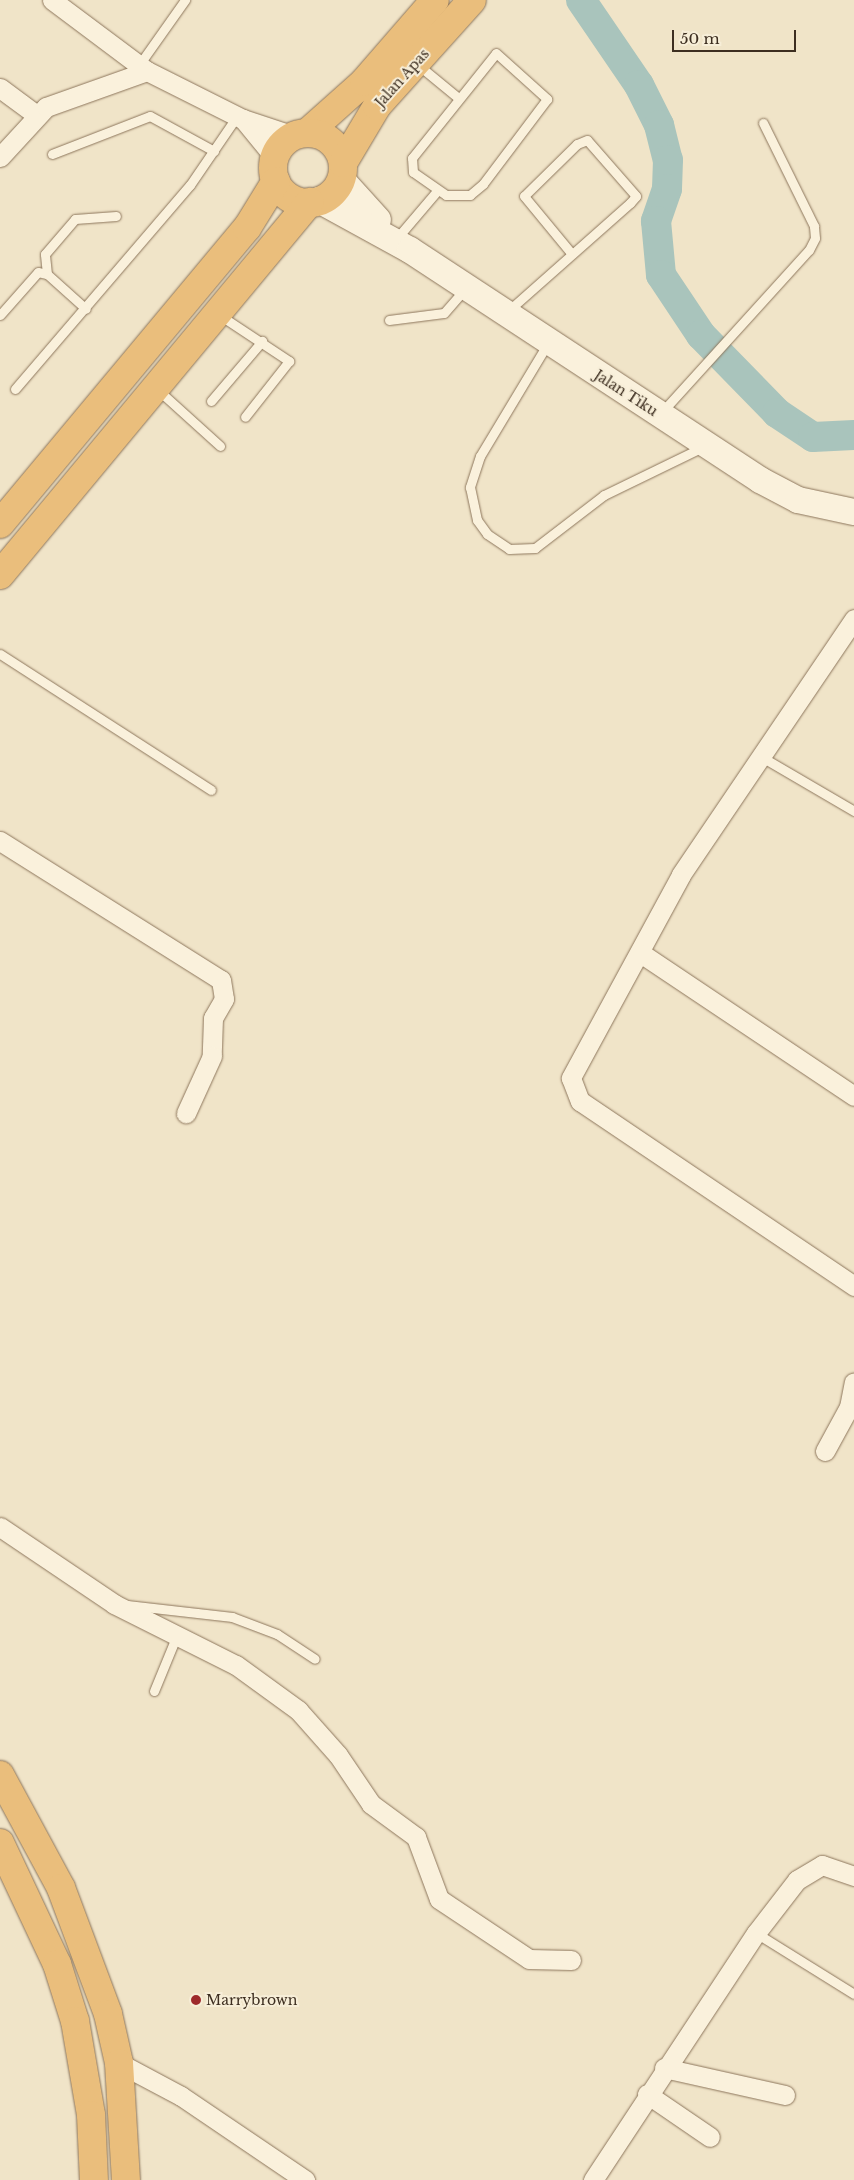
<!DOCTYPE html>
<style>
body{margin:0}
#map{position:relative;width:854px;height:2180px;overflow:hidden;background:#f0e4c8;font-family:"Libre Baskerville",serif}
div>[style]{position:absolute}
.river>*{height:30px;margin:-15px;padding:0 15px;transform-origin:15px;border-radius:15px;background:#a9c4bc}
.roads{filter:drop-shadow(0 0 1px #8d765c) drop-shadow(0 0 1px #8d765c)}
.service>*{height:9px;margin:-4.5px;padding:0 4.5px;transform-origin:4.5px;border-radius:4.5px;background:#faf1dc}
.minor>*{height:19px;margin:-9.5px;padding:0 9.5px;transform-origin:9.5px;border-radius:9.5px;background:#faf1dc}
.secondary>*{height:26px;margin:-13px;padding:0 13px;transform-origin:13px;border-radius:13px;background:#faf1dc}
.trunk>*{height:28px;margin:-14px;padding:0 14px;transform-origin:14px;border-radius:14px;background:#eabe7c}
.trunk>.ring{margin:-14px;padding:0;box-sizing:content-box;background:none;border:28px solid #eabe7c;border-radius:50%}
.dots>*{width:14px;height:14px;translate:-50% -50%;box-sizing:border-box;border:2px solid #f7eed8;border-radius:50%}
span{translate:-50% -50%;white-space:nowrap;text-align:center;line-height:1.15;-webkit-text-stroke:4px #f7eed8;paint-order:stroke}
.street-label{font-size:14px;color:#3d2e20}
.poi-label{font-size:14px;color:#3d2e20}
.left{translate:0 -50%;text-align:left}
.scale{position:absolute;left:672px;top:30px;width:124px;height:22px;box-sizing:border-box;border:2px solid #3d2e20;border-top:0;padding-left:6px;font-size:15px;line-height:18px;white-space:nowrap;color:#3d2e20;-webkit-text-stroke:4px #f7eed8;paint-order:stroke}
</style>
<div id="map">
<div class="river">
<i style="left:581px;top:0;width:103px;rotate:55.7deg"></i>
<i style="left:639px;top:85px;width:45px;rotate:63.4deg"></i>
<i style="left:659px;top:125px;width:36px;rotate:76deg"></i>
<i style="left:668px;top:160px;width:29px;rotate:92deg"></i>
<i style="left:667px;top:189px;width:34px;rotate:109deg"></i>
<i style="left:656px;top:221px;width:54px;rotate:84.7deg"></i>
<i style="left:661px;top:275px;width:72px;rotate:56.3deg"></i>
<i style="left:701px;top:335px;width:109px;rotate:45.7deg"></i>
<i style="left:777px;top:413px;width:43px;rotate:33.7deg"></i>
<i style="left:813px;top:437px;width:41px;rotate:-2.8deg"></i>
</div>
<div class="roads">
<div class="service">
<i style="left:496px;top:53px;width:69px;rotate:42deg"></i>
<i style="left:547px;top:99px;width:106px;rotate:127deg"></i>
<i style="left:483px;top:184px;width:17px;rotate:140deg"></i>
<i style="left:470px;top:195px;width:24px;rotate:180deg"></i>
<i style="left:446px;top:195px;width:40px;rotate:-145.1deg"></i>
<i style="left:413px;top:172px;width:14px;rotate:-94deg"></i>
<i style="left:412px;top:158px;width:134px;rotate:-51.3deg"></i>
<i style="left:417px;top:64px;width:52px;rotate:39.5deg"></i>
<i style="left:139px;top:65px;width:80px;rotate:-54.7deg"></i>
<i style="left:52px;top:154px;width:105px;rotate:-21.2deg"></i>
<i style="left:150px;top:116px;width:73px;rotate:28.7deg"></i>
<i style="left:397px;top:238px;width:62px;rotate:-49.6deg"></i>
<i style="left:47px;top:274px;width:20px;rotate:-96deg"></i>
<i style="left:45px;top:254px;width:46px;rotate:-49.4deg"></i>
<i style="left:75px;top:219px;width:41px;rotate:-4.2deg"></i>
<i style="left:508px;top:311px;width:163px;rotate:-41.5deg"></i>
<i style="left:630px;top:203px;width:9px;rotate:-49deg"></i>
<i style="left:636px;top:196px;width:74px;rotate:-131.2deg"></i>
<i style="left:587px;top:140px;width:11px;rotate:158deg"></i>
<i style="left:577px;top:144px;width:74px;rotate:135.5deg"></i>
<i style="left:524px;top:196px;width:75px;rotate:50.4deg"></i>
<i style="left:0;top:315px;width:57px;rotate:-48.5deg"></i>
<i style="left:38px;top:272px;width:9px;rotate:13deg"></i>
<i style="left:47px;top:274px;width:52px;rotate:41.9deg"></i>
<i style="left:221px;top:316px;width:82px;rotate:33.5deg"></i>
<i style="left:289px;top:361px;width:71px;rotate:128.2deg"></i>
<i style="left:389px;top:320px;width:55px;rotate:-7.3deg"></i>
<i style="left:444px;top:313px;width:33px;rotate:-49deg"></i>
<i style="left:548px;top:343px;width:132px;rotate:121deg"></i>
<i style="left:480px;top:456px;width:33px;rotate:108deg"></i>
<i style="left:470px;top:487px;width:34px;rotate:78deg"></i>
<i style="left:477px;top:520px;width:17px;rotate:54deg"></i>
<i style="left:487px;top:534px;width:27px;rotate:34deg"></i>
<i style="left:509px;top:549px;width:26px;rotate:-2deg"></i>
<i style="left:535px;top:548px;width:87px;rotate:-37.5deg"></i>
<i style="left:604px;top:495px;width:110px;rotate:-25.9deg"></i>
<i style="left:15px;top:389px;width:269px;rotate:-49.4deg"></i>
<i style="left:190px;top:185px;width:83px;rotate:-55.7deg"></i>
<i style="left:157px;top:389px;width:85px;rotate:42.1deg"></i>
<i style="left:211px;top:401px;width:79px;rotate:-49.6deg"></i>
<i style="left:661px;top:413px;width:220px;rotate:-47.8deg"></i>
<i style="left:809px;top:250px;width:13px;rotate:-63deg"></i>
<i style="left:815px;top:238px;width:12px;rotate:-95deg"></i>
<i style="left:814px;top:226px;width:115px;rotate:-116.3deg"></i>
<i style="left:0;top:654px;width:251px;rotate:32.8deg"></i>
<i style="left:760px;top:756px;width:109px;rotate:30.3deg"></i>
<i style="left:127px;top:1605px;width:106px;rotate:6.5deg"></i>
<i style="left:232px;top:1617px;width:48px;rotate:20.7deg"></i>
<i style="left:277px;top:1634px;width:45px;rotate:33.3deg"></i>
<i style="left:154px;top:1691px;width:61px;rotate:-67.7deg"></i>
<i style="left:756px;top:1933px;width:115px;rotate:31.9deg"></i>
</div>
<div class="minor">
<i style="left:52px;top:0;width:119px;rotate:36.8deg"></i>
<i style="left:147px;top:71px;width:107px;rotate:26.6deg"></i>
<i style="left:243px;top:119px;width:54px;rotate:18.4deg"></i>
<i style="left:0;top:88px;width:44px;rotate:36.6deg"></i>
<i style="left:243px;top:119px;width:50px;rotate:50.6deg"></i>
<i style="left:0;top:157px;width:68px;rotate:-47.4deg"></i>
<i style="left:46px;top:107px;width:107px;rotate:-19.6deg"></i>
<i style="left:854px;top:619px;width:309px;rotate:124.1deg"></i>
<i style="left:681px;top:875px;width:231px;rotate:118.5deg"></i>
<i style="left:571px;top:1078px;width:25px;rotate:69deg"></i>
<i style="left:580px;top:1101px;width:331px;rotate:34deg"></i>
<i style="left:0;top:841px;width:261px;rotate:32.2deg"></i>
<i style="left:221px;top:980px;width:19px;rotate:81deg"></i>
<i style="left:224px;top:999px;width:22px;rotate:120deg"></i>
<i style="left:213px;top:1018px;width:38px;rotate:92deg"></i>
<i style="left:212px;top:1056px;width:63px;rotate:114.5deg"></i>
<i style="left:642px;top:954px;width:255px;rotate:33.8deg"></i>
<i style="left:825px;top:1451px;width:50px;rotate:-61.4deg"></i>
<i style="left:849px;top:1407px;width:25px;rotate:-79deg"></i>
<i style="left:0;top:1527px;width:138px;rotate:34deg"></i>
<i style="left:114px;top:1604px;width:136px;rotate:26.6deg"></i>
<i style="left:236px;top:1665px;width:77px;rotate:36deg"></i>
<i style="left:298px;top:1710px;width:60px;rotate:48.4deg"></i>
<i style="left:338px;top:1755px;width:59px;rotate:56deg"></i>
<i style="left:371px;top:1804px;width:56px;rotate:36.3deg"></i>
<i style="left:416px;top:1837px;width:66px;rotate:69.6deg"></i>
<i style="left:439px;top:1899px;width:108px;rotate:33.7deg"></i>
<i style="left:529px;top:1959px;width:42px;rotate:1.4deg"></i>
<i style="left:119px;top:2063px;width:70px;rotate:28deg"></i>
<i style="left:181px;top:2096px;width:150px;rotate:34.1deg"></i>
<i style="left:664px;top:2068px;width:124px;rotate:12.6deg"></i>
<i style="left:647px;top:2094px;width:76px;rotate:34.3deg"></i>
<i style="left:593px;top:2180px;width:296px;rotate:-56.6deg"></i>
<i style="left:756px;top:1933px;width:67px;rotate:-52.3deg"></i>
<i style="left:797px;top:1880px;width:29px;rotate:-31deg"></i>
<i style="left:822px;top:1865px;width:34px;rotate:19deg"></i>
</div>
<div class="secondary">
<i style="left:341px;top:179px;width:55px;rotate:47.9deg"></i>
<i style="left:319px;top:200px;width:104px;rotate:28.8deg"></i>
<i style="left:410px;top:250px;width:419px;rotate:33.3deg"></i>
<i style="left:760px;top:480px;width:43px;rotate:27.8deg"></i>
<i style="left:798px;top:500px;width:57px;rotate:12.1deg"></i>
</div>
<div class="trunk">
<i style="left:307px;top:133px;width:76px;rotate:-41.8deg"></i>
<i style="left:364px;top:82px;width:108px;rotate:-49.1deg"></i>
<i class="ring" style="left:273px;top:133px;width:42px;height:42px"></i>
<i style="left:343px;top:163px;width:66px;rotate:-59.2deg"></i>
<i style="left:377px;top:106px;width:142px;rotate:-48.1deg"></i>
<i style="left:0;top:524px;width:386px;rotate:-50.2deg"></i>
<i style="left:247px;top:228px;width:55px;rotate:-58.3deg"></i>
<i style="left:0;top:575px;width:485px;rotate:-50.3deg"></i>
<i style="left:0;top:1775px;width:128px;rotate:61.6deg"></i>
<i style="left:61px;top:1888px;width:134px;rotate:69.5deg"></i>
<i style="left:108px;top:2014px;width:50px;rotate:77.3deg"></i>
<i style="left:119px;top:2063px;width:117px;rotate:86.6deg"></i>
<i style="left:0;top:1843px;width:134px;rotate:64.8deg"></i>
<i style="left:57px;top:1964px;width:60px;rotate:72.5deg"></i>
<i style="left:75px;top:2021px;width:95px;rotate:80.3deg"></i>
<i style="left:91px;top:2115px;width:65px;rotate:87.4deg"></i>
</div>
</div>
<div class="dots">
<i style="left:196px;top:2000px;background:#9e2a2b"></i>
</div>
<div class="street-label">
<span style="left:402px;top:78px;rotate:-48deg">Jalan Apas</span>
<span style="left:626px;top:393px;rotate:33deg">Jalan Tiku</span>
</div>
<div class="poi-label">
<span class="left" style="left:206px;top:2000px">Marrybrown</span>
</div>
<div class="scale">50 m</div>
</div>
